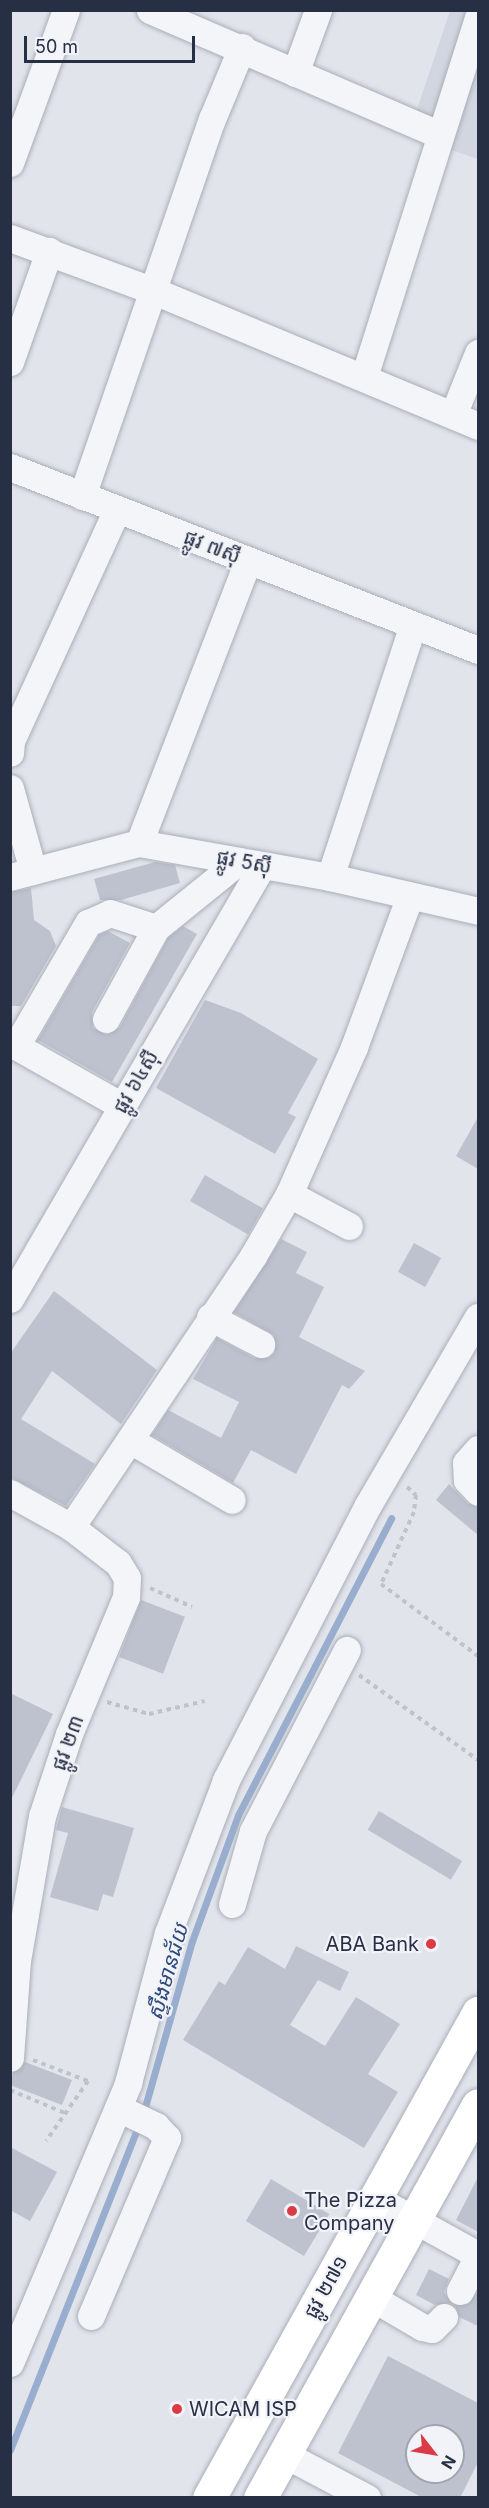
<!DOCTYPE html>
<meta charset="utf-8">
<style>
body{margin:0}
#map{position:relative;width:489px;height:2508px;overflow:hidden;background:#e1e4eb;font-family:Inter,"Noto Sans Khmer",sans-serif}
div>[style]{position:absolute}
.built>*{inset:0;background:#d2d6e0}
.stream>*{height:7px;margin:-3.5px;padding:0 3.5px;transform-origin:3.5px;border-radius:3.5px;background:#99aece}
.building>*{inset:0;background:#bdc2ce;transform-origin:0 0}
.path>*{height:4px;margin-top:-2px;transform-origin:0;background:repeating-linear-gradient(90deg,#bfc2c9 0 4.5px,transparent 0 9px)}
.roads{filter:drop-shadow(0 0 2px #a9aeb9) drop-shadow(0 0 2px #a9aeb9)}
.minor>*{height:27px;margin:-13.5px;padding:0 13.5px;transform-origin:13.5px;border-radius:13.5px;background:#f4f5f8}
.major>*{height:33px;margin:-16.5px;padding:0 16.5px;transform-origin:16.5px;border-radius:16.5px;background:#fff}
.dots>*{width:16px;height:16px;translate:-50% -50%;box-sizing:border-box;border:3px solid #f1f3f8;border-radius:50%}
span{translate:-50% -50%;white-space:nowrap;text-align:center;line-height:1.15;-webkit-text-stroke:4.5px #f1f3f8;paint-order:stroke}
.street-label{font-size:20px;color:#272f44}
.poi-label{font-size:20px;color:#272f44}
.right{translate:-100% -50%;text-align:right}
.left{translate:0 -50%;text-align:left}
.water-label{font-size:21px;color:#2e4a7c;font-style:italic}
.frame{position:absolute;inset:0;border:12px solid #272f44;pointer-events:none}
.north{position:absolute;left:405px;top:2424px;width:60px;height:60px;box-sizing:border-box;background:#f1f3f8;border:2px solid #a0a5b0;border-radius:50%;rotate:121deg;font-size:16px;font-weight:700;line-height:24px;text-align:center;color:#272f44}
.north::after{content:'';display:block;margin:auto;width:21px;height:27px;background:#da3b46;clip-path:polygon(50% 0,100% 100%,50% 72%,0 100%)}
.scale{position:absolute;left:24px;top:36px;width:171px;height:27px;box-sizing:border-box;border:3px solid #272f44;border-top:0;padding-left:8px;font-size:18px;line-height:21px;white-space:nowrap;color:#272f44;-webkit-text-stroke:4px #f1f3f8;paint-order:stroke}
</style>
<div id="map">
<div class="built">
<i style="clip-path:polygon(450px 11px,478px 11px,478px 159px,408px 136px)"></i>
</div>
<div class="stream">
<i style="left:143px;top:2114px;width:180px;rotate:-74.2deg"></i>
<i style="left:192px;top:1941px;width:134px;rotate:-69.9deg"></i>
<i style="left:238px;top:1815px;width:334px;rotate:-62.7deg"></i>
<i style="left:10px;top:2450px;width:350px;rotate:-68.4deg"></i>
</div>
<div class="building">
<i style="clip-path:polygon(155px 862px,175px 865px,180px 883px,121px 900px,100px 900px,94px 879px)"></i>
<i style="clip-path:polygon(31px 888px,34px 920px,50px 931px,56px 946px,21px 1006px,10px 1006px,10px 892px)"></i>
<i style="clip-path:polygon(183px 926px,197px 934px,112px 1082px,38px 1040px,99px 935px,108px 931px,130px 943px,92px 1012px,93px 1028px,107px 1035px,120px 1027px,168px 938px)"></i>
<i style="clip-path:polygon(205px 1000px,241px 1013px,318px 1059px,288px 1113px,296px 1117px,275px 1154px,156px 1088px)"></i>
<i style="clip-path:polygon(478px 1117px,478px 1169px,456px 1156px)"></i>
<i style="left:205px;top:1175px;width:67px;height:30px;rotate:30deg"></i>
<i style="clip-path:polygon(281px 1239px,307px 1252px,296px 1273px,324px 1287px,299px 1337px,365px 1371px,349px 1389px,342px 1385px,296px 1474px,251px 1450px,233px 1483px,152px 1435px,168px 1410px,221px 1438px,239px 1402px,193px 1379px,217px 1338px,254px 1358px,269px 1358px,275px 1352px,274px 1335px,234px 1312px)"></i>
<i style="left:414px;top:1243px;width:31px;height:33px;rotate:29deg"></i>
<i style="clip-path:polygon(54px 1291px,157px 1370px,121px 1424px,52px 1371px,21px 1419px,95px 1464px,66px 1506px,10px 1477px,10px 1354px)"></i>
<i style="clip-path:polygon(449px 1484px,467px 1503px,478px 1507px,478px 1535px,436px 1500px)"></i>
<i style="left:141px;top:1600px;width:47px;height:61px;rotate:21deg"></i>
<i style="clip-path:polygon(10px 1693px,53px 1714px,10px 1802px)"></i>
<i style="clip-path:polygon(62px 1807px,134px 1828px,113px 1897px,103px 1894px,98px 1911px,50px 1897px,68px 1833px,56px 1830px)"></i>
<i style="left:379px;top:1811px;width:97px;height:22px;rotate:31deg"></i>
<i style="clip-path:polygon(296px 1946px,349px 1972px,340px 1991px,318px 1980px,290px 2025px,325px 2046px,356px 1997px,400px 2024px,368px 2074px,398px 2092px,364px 2148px,183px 2040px,219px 1981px,225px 1985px,248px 1947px,285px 1969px)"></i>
<i style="clip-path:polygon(25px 2062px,72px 2080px,62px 2105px,10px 2085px,13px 2073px)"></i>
<i style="clip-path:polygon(10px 2147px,57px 2172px,30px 2221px,10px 2210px)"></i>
<i style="clip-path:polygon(478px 2177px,478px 2232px,456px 2220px)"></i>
<i style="left:271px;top:2179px;width:68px;height:49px;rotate:31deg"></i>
<i style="clip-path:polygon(429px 2269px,449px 2279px,444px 2292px,451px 2303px,435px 2305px,416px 2295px)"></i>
<i style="clip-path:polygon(477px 2293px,478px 2294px,478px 2326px,459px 2317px,455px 2305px,468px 2304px)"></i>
<i style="clip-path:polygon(evenodd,388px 2356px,478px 2403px,478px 2462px,460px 2498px,423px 2498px,338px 2453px,388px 2356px,417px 2436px,453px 2436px,453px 2472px,417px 2472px,417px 2436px)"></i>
</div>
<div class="path">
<i style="left:407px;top:1487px;width:12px;rotate:42deg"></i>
<i style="left:416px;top:1495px;width:17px;rotate:97deg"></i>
<i style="left:414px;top:1512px;width:79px;rotate:114.6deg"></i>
<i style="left:381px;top:1584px;width:121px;rotate:36.6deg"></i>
<i style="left:150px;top:1588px;width:46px;rotate:24.3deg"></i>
<i style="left:359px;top:1675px;width:146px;rotate:35.5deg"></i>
<i style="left:107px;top:1702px;width:44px;rotate:15.9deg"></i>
<i style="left:149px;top:1714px;width:57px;rotate:-13.1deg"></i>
<i style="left:33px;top:2060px;width:59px;rotate:20.9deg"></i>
<i style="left:88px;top:2081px;width:73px;rotate:125deg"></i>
<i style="left:10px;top:2090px;width:62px;rotate:22.8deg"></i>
</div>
<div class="roads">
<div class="minor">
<i style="left:150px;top:10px;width:316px;rotate:23.3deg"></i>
<i style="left:295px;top:73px;width:67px;rotate:-69.9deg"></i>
<i style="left:10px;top:163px;width:163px;rotate:-69.9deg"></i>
<i style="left:10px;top:238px;width:153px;rotate:20.2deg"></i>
<i style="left:154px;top:291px;width:351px;rotate:22.6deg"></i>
<i style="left:10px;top:362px;width:118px;rotate:-70.6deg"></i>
<i style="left:364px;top:377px;width:378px;rotate:-72.4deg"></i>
<i style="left:453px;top:415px;width:67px;rotate:-68deg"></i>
<i style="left:10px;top:467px;width:503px;rotate:21.36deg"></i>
<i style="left:82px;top:496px;width:399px;rotate:-71deg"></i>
<i style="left:212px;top:119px;width:78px;rotate:-67.4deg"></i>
<i style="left:10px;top:753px;width:12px;rotate:-85deg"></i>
<i style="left:11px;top:741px;width:254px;rotate:-65.4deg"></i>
<i style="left:10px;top:788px;width:86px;rotate:74.5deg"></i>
<i style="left:139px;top:843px;width:302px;rotate:-68.9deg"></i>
<i style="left:10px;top:877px;width:133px;rotate:-14.8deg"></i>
<i style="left:139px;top:843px;width:194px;rotate:10.1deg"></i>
<i style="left:330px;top:877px;width:152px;rotate:12.9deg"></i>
<i style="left:330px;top:877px;width:265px;rotate:-71.8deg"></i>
<i style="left:106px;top:1019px;width:104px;rotate:-61.2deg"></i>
<i style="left:156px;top:928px;width:107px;rotate:-38.9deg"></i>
<i style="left:122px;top:1106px;width:122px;rotate:-150.5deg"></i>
<i style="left:16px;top:1046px;width:143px;rotate:-59.7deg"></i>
<i style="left:88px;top:923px;width:24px;rotate:-24deg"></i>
<i style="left:110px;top:913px;width:48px;rotate:18.1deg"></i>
<i style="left:289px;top:1194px;width:68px;rotate:28.1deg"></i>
<i style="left:10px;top:1299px;width:501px;rotate:-59.8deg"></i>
<i style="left:210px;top:1317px;width:58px;rotate:27.9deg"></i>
<i style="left:130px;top:1440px;width:118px;rotate:30.5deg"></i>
<i style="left:478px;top:1449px;width:18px;rotate:131deg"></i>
<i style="left:466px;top:1463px;width:17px;rotate:87deg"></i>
<i style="left:467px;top:1480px;width:16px;rotate:47deg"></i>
<i style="left:10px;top:1493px;width:70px;rotate:29.1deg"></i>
<i style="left:71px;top:1527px;width:59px;rotate:37.5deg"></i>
<i style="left:118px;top:1563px;width:17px;rotate:59deg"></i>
<i style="left:127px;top:1578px;width:19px;rotate:93deg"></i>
<i style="left:126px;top:1597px;width:148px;rotate:112.6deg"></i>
<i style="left:69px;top:1734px;width:86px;rotate:108.2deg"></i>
<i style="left:42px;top:1816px;width:146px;rotate:99.8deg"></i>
<i style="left:17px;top:1960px;width:98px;rotate:94.1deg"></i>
<i style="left:71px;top:1527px;width:326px;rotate:-56.1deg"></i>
<i style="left:253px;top:1256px;width:72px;rotate:-59.9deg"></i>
<i style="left:289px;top:1194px;width:161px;rotate:-66.1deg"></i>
<i style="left:354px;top:1047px;width:161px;rotate:-69.7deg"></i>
<i style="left:232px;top:1904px;width:76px;rotate:-74deg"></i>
<i style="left:253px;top:1831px;width:204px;rotate:-62.6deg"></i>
<i style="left:375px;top:2198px;width:118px;rotate:29deg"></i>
<i style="left:460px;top:2291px;width:39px;rotate:-63deg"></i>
<i style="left:371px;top:2297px;width:59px;rotate:30.5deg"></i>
<i style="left:422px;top:2327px;width:10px;rotate:11deg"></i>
<i style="left:432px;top:2329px;width:17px;rotate:-45deg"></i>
<i style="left:91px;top:2316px;width:194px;rotate:-66.9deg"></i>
<i style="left:167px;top:2138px;width:16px;rotate:-133deg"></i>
<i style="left:156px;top:2126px;width:42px;rotate:-154.7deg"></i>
<i style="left:10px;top:2363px;width:304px;rotate:-67.1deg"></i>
<i style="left:128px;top:2083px;width:155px;rotate:-75.1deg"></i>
<i style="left:168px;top:1933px;width:164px;rotate:-69.2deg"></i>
<i style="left:226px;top:1780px;width:309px;rotate:-62.7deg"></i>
<i style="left:368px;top:1505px;width:218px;rotate:-59.7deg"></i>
<i style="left:284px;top:2454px;width:94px;rotate:27.9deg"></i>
</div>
<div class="major">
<i style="left:209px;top:2498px;width:555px;rotate:-60.99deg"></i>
<i style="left:260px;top:2498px;width:449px;rotate:-61deg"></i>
</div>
</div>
<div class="dots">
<i style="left:431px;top:1944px;background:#da3b46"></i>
<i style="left:292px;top:2211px;background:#da3b46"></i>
<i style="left:177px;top:2409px;background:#da3b46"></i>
</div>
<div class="street-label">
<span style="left:212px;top:547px;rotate:21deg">ផ្លូវ ៧ស៊ី</span>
<span style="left:244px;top:862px;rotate:10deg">ផ្លូវ 5ស៊ី</span>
<span style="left:136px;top:1082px;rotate:-60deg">ផ្លូវ ៦៤ស៊ី</span>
<span style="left:68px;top:1743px;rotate:-70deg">ផ្លូវ ២៣</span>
<span style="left:326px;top:2287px;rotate:-61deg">ផ្លូវ ២៧១</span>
</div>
<div class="poi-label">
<span class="right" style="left:419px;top:1944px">ABA Bank</span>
<span class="left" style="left:304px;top:2212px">The Pizza<br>Company</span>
<span class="left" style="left:189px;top:2409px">WICAM ISP</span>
</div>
<div class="water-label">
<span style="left:168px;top:1972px;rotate:-74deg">ស្ទឹងមានជ័យ</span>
</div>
<div class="frame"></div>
<div class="north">N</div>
<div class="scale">50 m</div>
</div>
